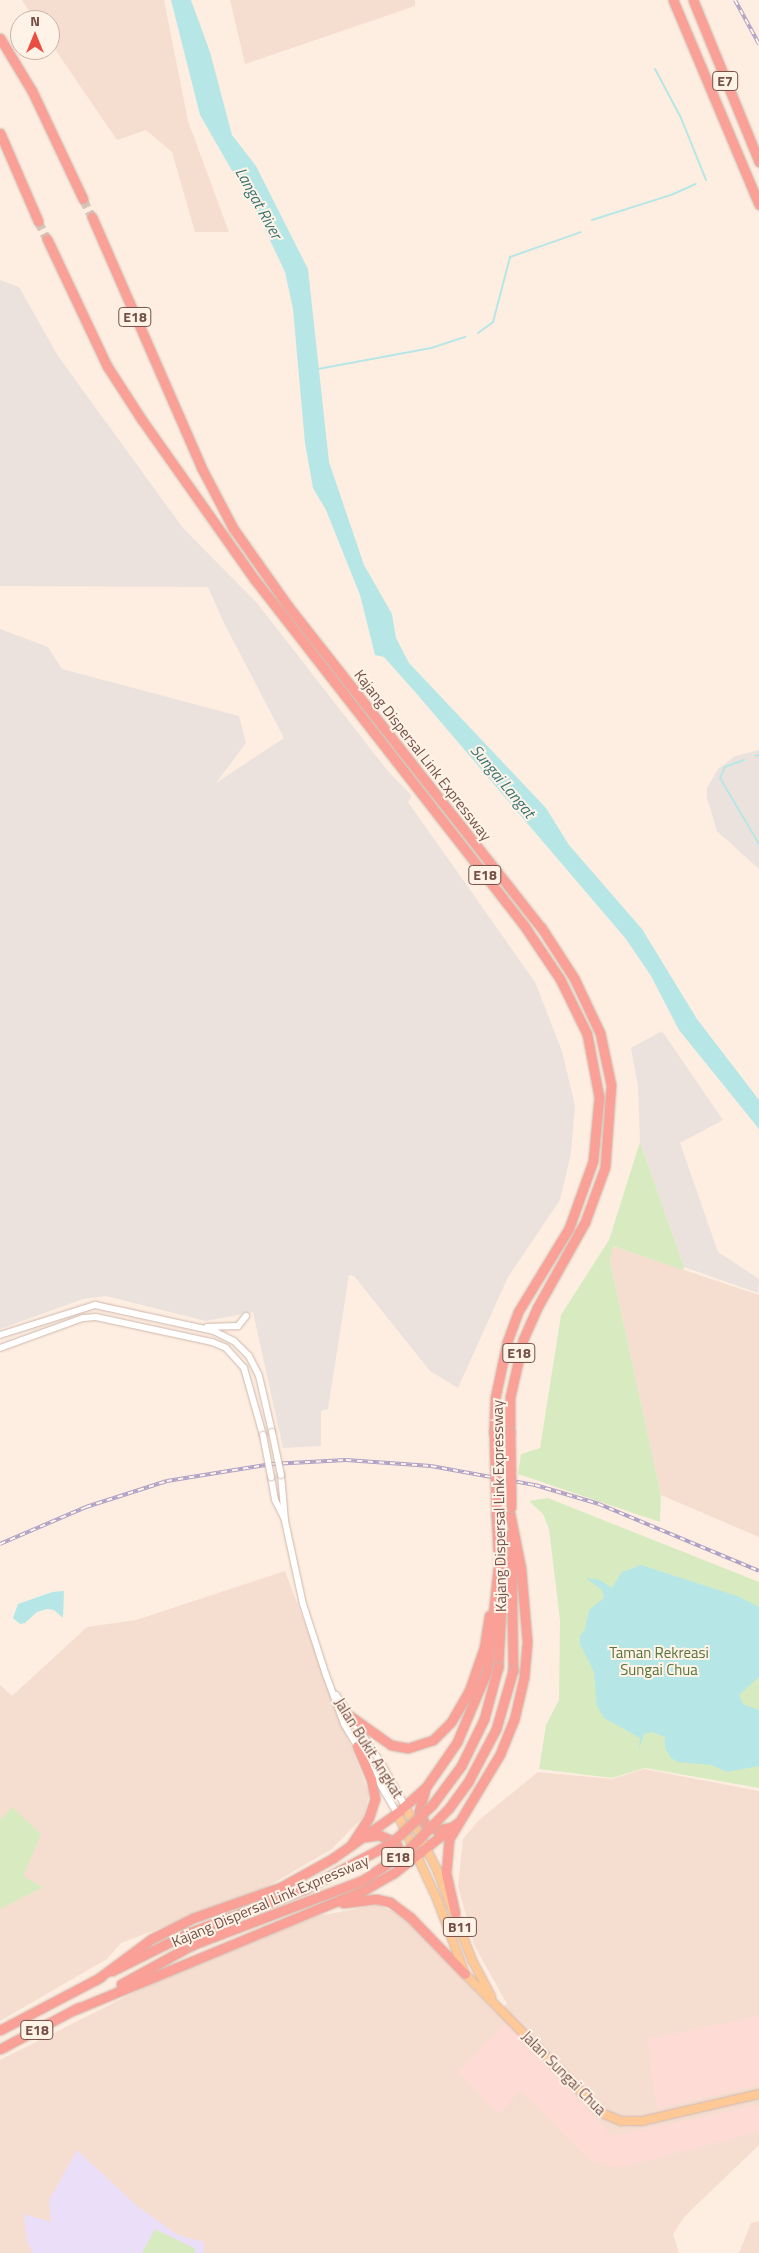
<!DOCTYPE html>
<style>
body{margin:0}
#map{position:relative;width:759px;height:2253px;overflow:hidden;background:#fdeee1;font-family:"Titillium Web",sans-serif}
div>[style]{position:absolute}
.residential>*{inset:0;background:#f5ded0}
.commercial>*{inset:0;background:#fedbd5}
.industrial>*{inset:0;background:#ece2dd}
.education>*{inset:0;background:#ebdef9}
.green>*{inset:0;background:#d8ebc0}
.water>*{inset:0;background:#b6e7e6}
.stream>*{height:2px;margin:-1px;padding:0 1px;transform-origin:1px;border-radius:1px;background:#b6e7e6}
.highway-tunnel>*{height:9px;margin-top:-4.5px;transform-origin:0;background:repeating-linear-gradient(90deg,#dbc6ba 0 9px,transparent 0 13.5px)}
.roads{filter:drop-shadow(0 0 1px #d0b6ab) drop-shadow(0 0 1px #d0b6ab)}
.minor>*{height:6px;margin:-3px;padding:0 3px;transform-origin:3px;border-radius:3px;background:#fff}
.major>*{height:8px;margin:-4px;padding:0 4px;transform-origin:4px;border-radius:4px;background:#fec897}
.highway>*{height:9px;margin:-4.5px;padding:0 4.5px;transform-origin:4.5px;border-radius:4.5px;background:#faa096}
.rail>*{height:4px;margin-top:-2px;transform-origin:0;background:repeating-linear-gradient(90deg,#fff3e8 0 5.5px,#afa0c6 0 11px);box-sizing:border-box;border-block:1px solid #afa0c6}
.bridges{filter:drop-shadow(0 0 1px #d0b6ab) drop-shadow(0 0 1px #d0b6ab)}
.minor-bridge>*{height:6px;margin:-3px;padding:0 3px;transform-origin:3px;border-radius:3px;background:#fff}
.highway-bridge>*{height:9px;margin:-4.5px;padding:0 4.5px;transform-origin:4.5px;border-radius:4.5px;background:#faa096}
span{translate:-50% -50%;white-space:nowrap;text-align:center;line-height:1.15;-webkit-text-stroke:4px #fff3e8;paint-order:stroke}
.shield-label span{padding:1px 4px;background:#fff3e8;border:1px solid;border-radius:4px;-webkit-text-stroke-width:0}
.shield-label{font-size:14px;color:#755047;font-weight:700}
.street-label{font-size:15px;color:#755047}
.park-label{font-size:15px;color:#56753c}
.water-label{font-size:16px;color:#387474;font-style:italic}
.north{position:absolute;left:10px;top:10px;width:50px;height:50px;box-sizing:border-box;background:#fff3e8;border:1px solid #c8b2a8;border-radius:50%;rotate:0deg;font-size:14px;font-weight:700;line-height:20px;text-align:center;color:#755047}
.north::after{content:'';display:block;margin:auto;width:18px;height:22px;background:#eb4d42;clip-path:polygon(50% 0,100% 100%,50% 72%,0 100%)}
</style>
<div id="map">
<div class="residential">
<i style="clip-path:polygon(22px 0,164px 0,188px 121px,229px 232px,195px 232px,172px 152px,146px 130px,117px 140px,50px 42px,50px 20px,35px 20px)"></i>
<i style="clip-path:polygon(230px 0,415px 0,415px 6px,245px 64px)"></i>
<i style="clip-path:polygon(612px 1246px,759px 1295px,759px 1537px,661px 1495px,610px 1261px)"></i>
<i style="clip-path:polygon(285px 1571px,369px 1794px,364px 1816px,332px 1849px,263px 1889px,121px 1943px,107px 1959px,0 2021px,0 1685px,12px 1696px,87px 1627px,136px 1620px)"></i>
<i style="clip-path:polygon(644px 1769px,759px 1791px,759px 2145px,685px 2216px,673px 2234px,679px 2253px,0 2253px,0 2060px,167px 1976px,318px 1916px,378px 1905px,403px 1916px,496px 2013px,507px 2004px,474px 1945px,458px 1886px,463px 1839px,479px 1820px,538px 1772px,612px 1779px)"></i>
<i style="clip-path:polygon(759px 2221px,759px 2253px,739px 2253px,751px 2223px)"></i>
</div>
<div class="commercial">
<i style="clip-path:polygon(759px 2016px,759px 2085px,657px 2109px,647px 2039px)"></i>
<i style="clip-path:polygon(506px 2022px,612px 2136px,759px 2105px,759px 2132px,617px 2168px,590px 2160px,521px 2090px,499px 2114px,458px 2072px)"></i>
</div>
<div class="industrial">
<i style="clip-path:polygon(0 280px,19px 287px,58px 356px,183px 528px,257px 603px,387px 770px,412px 796px,408px 802px,535px 982px,562px 1051px,575px 1106px,571px 1153px,560px 1200px,508px 1277px,458px 1388px,430px 1371px,354px 1276px,349px 1275px,328px 1409px,321px 1411px,321px 1446px,283px 1448px,253px 1312px,206px 1321px,106px 1296px,83px 1299px,0 1329px,0 629px,48px 647px,62px 669px,239px 716px,246px 743px,216px 783px,284px 738px,224px 623px,208px 587px,0 586px)"></i>
<i style="clip-path:polygon(759px 750px,759px 869px,717px 831px,707px 798px,707px 788px,718px 769px,735px 756px)"></i>
<i style="clip-path:polygon(662px 1031px,723px 1120px,680px 1143px,718px 1252px,759px 1279px,758px 1293px,684px 1267px,640px 1142px,638px 1086px,631px 1048px)"></i>
</div>
<div class="education">
<i style="clip-path:polygon(77px 2150px,137px 2206px,178px 2235px,204px 2242px,204px 2253px,33px 2253px,27px 2241px,24px 2214px,51px 2222px,49px 2200px)"></i>
</div>
<div class="green">
<i style="clip-path:polygon(640px 1142px,684px 1267px,683px 1270px,613px 1246px,610px 1261px,661px 1495px,660px 1522px,518px 1474px,521px 1454px,540px 1448px,561px 1315px,609px 1240px)"></i>
<i style="clip-path:polygon(548px 1498px,759px 1582px,759px 1788px,645px 1768px,612px 1778px,539px 1769px,546px 1725px,559px 1700px,560px 1620px,549px 1529px,543px 1514px,529px 1501px)"></i>
<i style="clip-path:polygon(12px 1807px,41px 1834px,23px 1876px,43px 1887px,0 1909px,0 1820px)"></i>
<i style="clip-path:polygon(155px 2229px,196px 2249px,194px 2253px,142px 2253px)"></i>
</div>
<div class="water">
<i style="clip-path:polygon(171px 0,191px 0,210px 52px,232px 135px,256px 166px,308px 269px,329px 462px,364px 565px,392px 614px,396px 638px,409px 663px,546px 808px,569px 845px,642px 929px,697px 1019px,759px 1100px,759px 1129px,679px 1030px,651px 976px,626px 939px,416px 693px,384px 657px,375px 655px,360px 595px,326px 510px,313px 488px,305px 443px,293px 309px,285px 272px,261px 221px,200px 115px)"></i>
<i style="clip-path:polygon(641px 1565px,737px 1596px,759px 1607px,759px 1677px,739px 1695px,743px 1704px,759px 1710px,759px 1766px,727px 1772px,712px 1765px,678px 1762px,671px 1758px,665px 1748px,665px 1737px,652px 1732px,644px 1734px,639px 1750px,640px 1738px,604px 1718px,597px 1706px,594px 1672px,580px 1644px,580px 1636px,585px 1629px,589px 1610px,604px 1598px,602px 1590px,586px 1578px,600px 1580px,612px 1588px,622px 1572px)"></i>
<i style="clip-path:polygon(64px 1591px,63px 1618px,54px 1610px,47px 1609px,37px 1612px,25px 1623px,20px 1624px,13px 1618px,18px 1604px,52px 1592px)"></i>
</div>
<div class="stream">
<i style="left:655px;top:69px;width:55px;rotate:62deg"></i>
<i style="left:681px;top:118px;width:67px;rotate:68deg"></i>
<i style="left:592px;top:220px;width:83px;rotate:-17.6deg"></i>
<i style="left:671px;top:195px;width:27px;rotate:-24deg"></i>
<i style="left:478px;top:333px;width:19px;rotate:-36deg"></i>
<i style="left:493px;top:322px;width:67px;rotate:-75.3deg"></i>
<i style="left:510px;top:257px;width:75px;rotate:-19.4deg"></i>
<i style="left:318px;top:369px;width:115px;rotate:-10.5deg"></i>
<i style="left:431px;top:348px;width:36px;rotate:-18deg"></i>
<i style="left:756px;top:756px;width:3px;rotate:-18deg"></i>
<i style="left:744px;top:760px;width:20px;rotate:160deg"></i>
<i style="left:725px;top:767px;width:12px;rotate:114deg"></i>
<i style="left:720px;top:778px;width:77px;rotate:59.4deg"></i>
</div>
<div class="highway-tunnel">
<i style="left:83px;top:199px;width:20px;rotate:63deg"></i>
<i style="left:38px;top:221px;width:20px;rotate:63deg"></i>
</div>
<div class="roads">
<div class="minor">
<i style="left:207px;top:1327px;width:31px;rotate:-2deg"></i>
<i style="left:238px;top:1326px;width:13px;rotate:-51deg"></i>
<i style="left:0;top:1335px;width:100px;rotate:-17.5deg"></i>
<i style="left:95px;top:1305px;width:122px;rotate:12.3deg"></i>
<i style="left:214px;top:1331px;width:22px;rotate:27deg"></i>
<i style="left:234px;top:1341px;width:21px;rotate:45deg"></i>
<i style="left:249px;top:1356px;width:22px;rotate:63deg"></i>
<i style="left:259px;top:1376px;width:57px;rotate:76.9deg"></i>
<i style="left:0;top:1348px;width:88px;rotate:-19.9deg"></i>
<i style="left:83px;top:1318px;width:13px;rotate:-4deg"></i>
<i style="left:96px;top:1317px;width:119px;rotate:12.2deg"></i>
<i style="left:212px;top:1342px;width:15px;rotate:23deg"></i>
<i style="left:226px;top:1348px;width:27px;rotate:48deg"></i>
<i style="left:244px;top:1368px;width:70px;rotate:74.2deg"></i>
<i style="left:281px;top:1475px;width:46px;rotate:85deg"></i>
<i style="left:285px;top:1521px;width:85px;rotate:77.8deg"></i>
<i style="left:303px;top:1604px;width:75px;rotate:72.1deg"></i>
<i style="left:326px;top:1675px;width:52px;rotate:69.8deg"></i>
<i style="left:344px;top:1724px;width:104px;rotate:59.2deg"></i>
<i style="left:271px;top:1477px;width:23px;rotate:80deg"></i>
<i style="left:275px;top:1500px;width:22px;rotate:63deg"></i>
<i style="left:336px;top:1695px;width:82px;rotate:56.5deg"></i>
<i style="left:381px;top:1763px;width:49px;rotate:60.8deg"></i>
</div>
<div class="major">
<i style="left:405px;top:1806px;width:72px;rotate:63.4deg"></i>
<i style="left:437px;top:1870px;width:97px;rotate:68.7deg"></i>
<i style="left:472px;top:1960px;width:41px;rotate:62.2deg"></i>
<i style="left:397px;top:1813px;width:95px;rotate:65.1deg"></i>
<i style="left:437px;top:1899px;width:80px;rotate:69.5deg"></i>
<i style="left:465px;top:1974px;width:195px;rotate:45.4deg"></i>
<i style="left:602px;top:2113px;width:21px;rotate:23deg"></i>
<i style="left:621px;top:2121px;width:21px"></i>
<i style="left:642px;top:2121px;width:120px;rotate:-13deg"></i>
</div>
<div class="highway">
<i style="left:673px;top:0;width:222px;rotate:67.2deg"></i>
<i style="left:693px;top:0;width:175px;rotate:67.8deg"></i>
<i style="left:0;top:38px;width:62px;rotate:58.9deg"></i>
<i style="left:32px;top:91px;width:119px;rotate:64.7deg"></i>
<i style="left:0;top:133px;width:96px;rotate:66.6deg"></i>
<i style="left:92px;top:217px;width:273px;rotate:66.4deg"></i>
<i style="left:201px;top:467px;width:69px;rotate:62.3deg"></i>
<i style="left:233px;top:528px;width:95px;rotate:54.8deg"></i>
<i style="left:288px;top:606px;width:409px;rotate:51.8deg"></i>
<i style="left:541px;top:927px;width:61px;rotate:57.1deg"></i>
<i style="left:574px;top:978px;width:61px;rotate:64.7deg"></i>
<i style="left:600px;top:1033px;width:53px;rotate:78.1deg"></i>
<i style="left:611px;top:1085px;width:82px;rotate:94.2deg"></i>
<i style="left:605px;top:1167px;width:59px;rotate:110deg"></i>
<i style="left:585px;top:1222px;width:98px;rotate:119.2deg"></i>
<i style="left:537px;top:1308px;width:35px;rotate:114deg"></i>
<i style="left:523px;top:1340px;width:58px;rotate:102.8deg"></i>
<i style="left:510px;top:1397px;width:35px;rotate:90deg"></i>
<i style="left:47px;top:239px;width:140px;rotate:64.7deg"></i>
<i style="left:107px;top:366px;width:64px;rotate:57.1deg"></i>
<i style="left:142px;top:420px;width:196px;rotate:54.8deg"></i>
<i style="left:255px;top:580px;width:436px;rotate:52.1deg"></i>
<i style="left:523px;top:924px;width:66px;rotate:56.1deg"></i>
<i style="left:560px;top:979px;width:61px;rotate:63.9deg"></i>
<i style="left:587px;top:1034px;width:64px;rotate:79.2deg"></i>
<i style="left:599px;top:1097px;width:64px;rotate:95.4deg"></i>
<i style="left:593px;top:1161px;width:71px;rotate:109.7deg"></i>
<i style="left:569px;top:1228px;width:98px;rotate:121.3deg"></i>
<i style="left:518px;top:1312px;width:32px;rotate:110deg"></i>
<i style="left:507px;top:1342px;width:57px;rotate:102.1deg"></i>
<i style="left:495px;top:1398px;width:34px;rotate:92deg"></i>
<i style="left:496px;top:1515px;width:95px;rotate:87deg"></i>
<i style="left:501px;top:1610px;width:57px;rotate:93deg"></i>
<i style="left:511px;top:1533px;width:137px;rotate:89.2deg"></i>
<i style="left:350px;top:1716px;width:50px;rotate:35.3deg"></i>
<i style="left:391px;top:1745px;width:17px;rotate:10deg"></i>
<i style="left:408px;top:1748px;width:26px;rotate:-18deg"></i>
<i style="left:433px;top:1740px;width:25px;rotate:-45deg"></i>
<i style="left:451px;top:1722px;width:36px;rotate:-60deg"></i>
<i style="left:469px;top:1691px;width:46px;rotate:-70.8deg"></i>
<i style="left:484px;top:1648px;width:33px;rotate:-81deg"></i>
<i style="left:425px;top:1790px;width:22px;rotate:106deg"></i>
<i style="left:419px;top:1811px;width:14px;rotate:65deg"></i>
<i style="left:425px;top:1824px;width:13px;rotate:27deg"></i>
<i style="left:437px;top:1830px;width:14px;rotate:-12deg"></i>
<i style="left:365px;top:1837px;width:14px;rotate:-8deg"></i>
<i style="left:379px;top:1835px;width:13px;rotate:23deg"></i>
<i style="left:391px;top:1840px;width:8px;rotate:40deg"></i>
<i style="left:397px;top:1845px;width:17px;rotate:80deg"></i>
<i style="left:351px;top:1845px;width:33px;rotate:-57deg"></i>
<i style="left:369px;top:1817px;width:19px;rotate:-72deg"></i>
<i style="left:375px;top:1799px;width:20px;rotate:-101deg"></i>
<i style="left:371px;top:1779px;width:36px;rotate:-113deg"></i>
<i style="left:343px;top:1903px;width:33px;rotate:-7deg"></i>
<i style="left:376px;top:1899px;width:14px;rotate:12deg"></i>
<i style="left:390px;top:1902px;width:25px;rotate:37deg"></i>
<i style="left:410px;top:1917px;width:79px;rotate:46deg"></i>
<i style="left:455px;top:1913px;width:41px;rotate:-102.7deg"></i>
<i style="left:446px;top:1873px;width:34px;rotate:-85deg"></i>
<i style="left:449px;top:1839px;width:99px;rotate:-59deg"></i>
<i style="left:500px;top:1754px;width:37px;rotate:-68deg"></i>
<i style="left:514px;top:1720px;width:44px;rotate:-76.9deg"></i>
<i style="left:524px;top:1677px;width:36px;rotate:-85deg"></i>
<i style="left:527px;top:1641px;width:72px;rotate:-94.8deg"></i>
<i style="left:521px;top:1569px;width:56px;rotate:-101.3deg"></i>
<i style="left:112px;top:1971px;width:85px;rotate:-26.6deg"></i>
<i style="left:96px;top:1980px;width:69px;rotate:-36.7deg"></i>
<i style="left:151px;top:1939px;width:47px;rotate:-26.6deg"></i>
<i style="left:193px;top:1918px;width:93px;rotate:-19.4deg"></i>
<i style="left:281px;top:1887px;width:60px;rotate:-29.1deg"></i>
<i style="left:333px;top:1858px;width:78px;rotate:-35.1deg"></i>
<i style="left:397px;top:1813px;width:39px;rotate:-42deg"></i>
<i style="left:426px;top:1787px;width:55px;rotate:-55.4deg"></i>
<i style="left:457px;top:1742px;width:77px;rotate:-67.1deg"></i>
<i style="left:487px;top:1671px;width:104px;rotate:-83.9deg"></i>
<i style="left:121px;top:1984px;width:81px;rotate:-28.8deg"></i>
<i style="left:74px;top:2010px;width:314px;rotate:-22.5deg"></i>
<i style="left:364px;top:1890px;width:34px;rotate:-30deg"></i>
<i style="left:394px;top:1873px;width:80px;rotate:-38.4deg"></i>
<i style="left:0;top:2030px;width:114px;rotate:-27.7deg"></i>
<i style="left:0;top:2049px;width:89px;rotate:-28deg"></i>
</div>
</div>
<div class="rail">
<i style="left:735px;top:0;width:50px;rotate:61.4deg"></i>
<i style="left:0;top:1544px;width:94px;rotate:-23.3deg"></i>
<i style="left:86px;top:1507px;width:85px;rotate:-17.8deg"></i>
<i style="left:167px;top:1481px;width:106px;rotate:-9.2deg"></i>
<i style="left:272px;top:1464px;width:74px;rotate:-3.1deg"></i>
<i style="left:346px;top:1460px;width:85px;rotate:4deg"></i>
<i style="left:431px;top:1466px;width:106px;rotate:10.4deg"></i>
<i style="left:535px;top:1485px;width:67px;rotate:16.5deg"></i>
<i style="left:599px;top:1504px;width:173px;rotate:22.7deg"></i>
</div>
<div class="bridges">
<div class="minor-bridge">
<i style="left:272px;top:1432px;width:44px;rotate:78.2deg"></i>
<i style="left:263px;top:1435px;width:43px;rotate:79.2deg"></i>
</div>
<div class="highway-bridge">
<i style="left:494px;top:1432px;width:83px;rotate:88.6deg"></i>
<i style="left:510px;top:1432px;width:75px;rotate:89.2deg"></i>
<i style="left:188px;top:1933px;width:125px;rotate:-20.6deg"></i>
<i style="left:305px;top:1889px;width:98px;rotate:-28.1deg"></i>
<i style="left:391px;top:1843px;width:56px;rotate:-42.8deg"></i>
<i style="left:432px;top:1805px;width:49px;rotate:-53.4deg"></i>
<i style="left:461px;top:1766px;width:52px;rotate:-63.9deg"></i>
<i style="left:484px;top:1719px;width:54px;rotate:-74.9deg"></i>
<i style="left:192px;top:1945px;width:183px;rotate:-20.8deg"></i>
<i style="left:363px;top:1880px;width:57px;rotate:-34.2deg"></i>
<i style="left:410px;top:1848px;width:56px;rotate:-45.7deg"></i>
<i style="left:449px;top:1808px;width:34px;rotate:-54deg"></i>
<i style="left:469px;top:1780px;width:58px;rotate:-62.1deg"></i>
<i style="left:496px;top:1729px;width:61px;rotate:-73.9deg"></i>
</div>
</div>
<div class="shield-label">
<span style="left:725px;top:81px">E7</span>
<span style="left:135px;top:317px">E18</span>
<span style="left:485px;top:875px">E18</span>
<span style="left:519px;top:1353px">E18</span>
<span style="left:398px;top:1857px">E18</span>
<span style="left:460px;top:1927px">B11</span>
<span style="left:37px;top:2030px">E18</span>
</div>
<div class="street-label">
<span style="left:423px;top:755px;rotate:52deg">Kajang Dispersal Link Expressway</span>
<span style="left:499px;top:1506px;rotate:-91deg">Kajang Dispersal Link Expressway</span>
<span style="left:369px;top:1748px;rotate:58deg">Jalan Bukit Angkat</span>
<span style="left:270px;top:1901px;rotate:-23deg">Kajang Dispersal Link Expressway</span>
<span style="left:564px;top:2073px;rotate:45deg">Jalan Sungai Chua</span>
</div>
<div class="park-label">
<span style="left:659px;top:1661px">Taman Rekreasi<br>Sungai Chua</span>
</div>
<div class="water-label">
<span style="left:259px;top:203px;rotate:61deg">Langat River</span>
<span style="left:503px;top:781px;rotate:50deg">Sungai Langat</span>
</div>
<div class="north">N</div>
</div>
